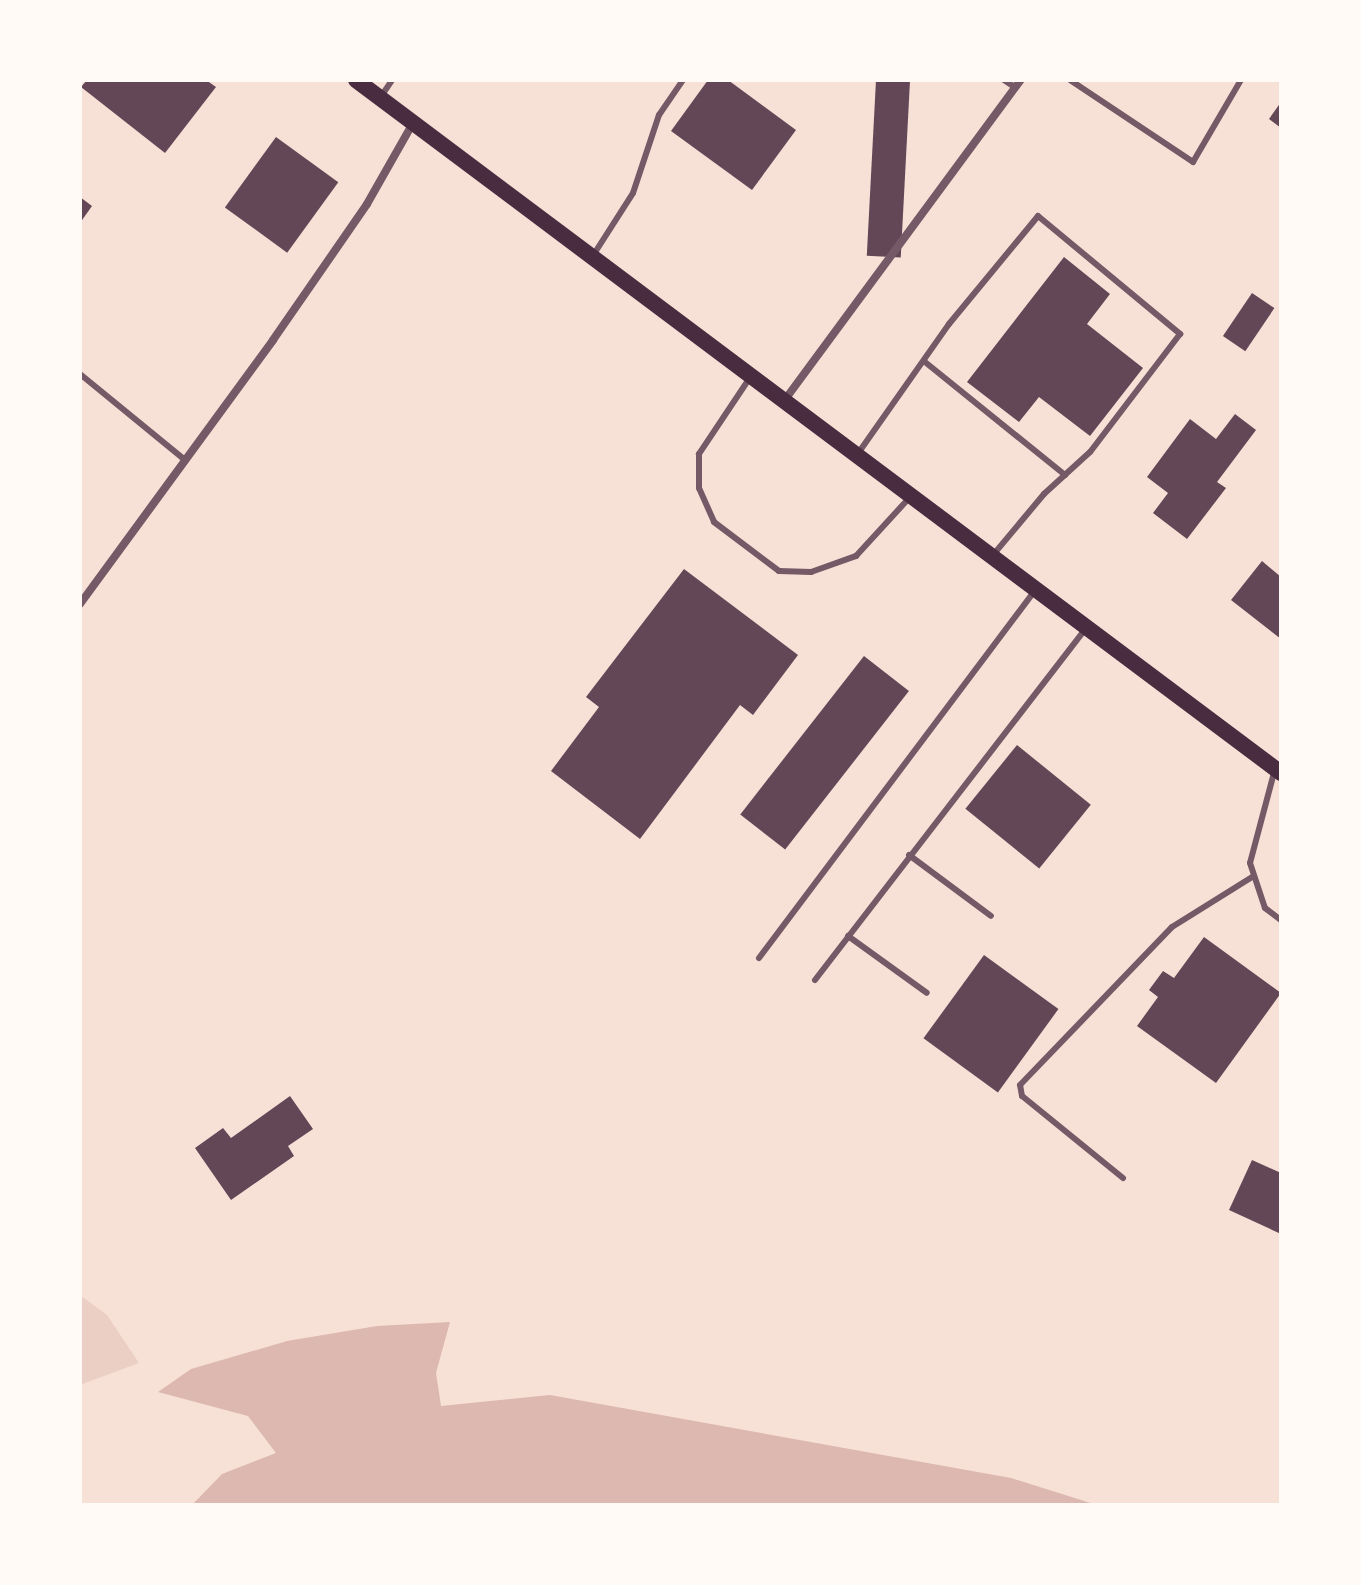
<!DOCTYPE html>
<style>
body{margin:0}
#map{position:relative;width:1361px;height:1585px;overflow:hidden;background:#f7e1d7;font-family:Merriweather,serif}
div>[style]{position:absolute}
.green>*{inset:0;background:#ebcfc5}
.water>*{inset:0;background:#dcb8b0}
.building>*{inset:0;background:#644757;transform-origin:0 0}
.service>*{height:6px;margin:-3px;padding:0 3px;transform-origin:3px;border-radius:3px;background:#755966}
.minor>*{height:8px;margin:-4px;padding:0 4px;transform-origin:4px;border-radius:4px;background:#755966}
.secondary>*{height:16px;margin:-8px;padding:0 8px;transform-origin:8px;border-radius:8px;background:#4a2c40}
span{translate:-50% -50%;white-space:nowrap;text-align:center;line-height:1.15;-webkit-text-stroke:8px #fffaf5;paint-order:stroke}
.frame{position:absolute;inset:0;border:82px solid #fffaf5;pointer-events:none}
</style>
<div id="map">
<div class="green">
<i style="clip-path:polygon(80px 1295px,107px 1315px,139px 1363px,80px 1385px)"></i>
</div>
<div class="water">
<i style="clip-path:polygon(450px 1322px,436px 1373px,441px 1406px,550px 1395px,1011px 1478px,1097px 1505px,192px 1505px,222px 1474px,276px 1453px,248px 1416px,158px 1392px,191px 1369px,287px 1341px,377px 1326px)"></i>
</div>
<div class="building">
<i style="clip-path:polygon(87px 80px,206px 80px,216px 87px,165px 153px,81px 87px)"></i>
<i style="clip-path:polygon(708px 80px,728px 80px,796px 130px,752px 190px,671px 131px)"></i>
<i style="left:876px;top:80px;width:34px;height:176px;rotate:3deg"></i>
<i style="clip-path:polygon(1281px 102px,1281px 128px,1269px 119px)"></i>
<i style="left:276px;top:137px;width:77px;height:87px;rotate:36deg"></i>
<i style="clip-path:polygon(80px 197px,92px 206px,80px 223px)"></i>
<i style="clip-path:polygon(1064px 257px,1110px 294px,1087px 324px,1143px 368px,1090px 436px,1039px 397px,1019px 422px,967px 382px)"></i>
<i style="left:1252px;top:293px;width:27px;height:52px;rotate:34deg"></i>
<i style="clip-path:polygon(1235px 414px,1256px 430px,1217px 482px,1226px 488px,1187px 539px,1153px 513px,1168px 493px,1147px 477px,1190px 419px,1216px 439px)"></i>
<i style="clip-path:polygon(1262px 561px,1281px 577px,1281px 639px,1231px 600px)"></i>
<i style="clip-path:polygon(684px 569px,798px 655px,753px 715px,740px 705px,640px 839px,551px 771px,599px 707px,586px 697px)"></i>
<i style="left:864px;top:656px;width:57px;height:201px;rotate:38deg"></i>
<i style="left:1017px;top:745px;width:95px;height:82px;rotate:39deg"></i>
<i style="clip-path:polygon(1204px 937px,1281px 993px,1216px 1083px,1137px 1026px,1158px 997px,1149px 990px,1163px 971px,1174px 978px)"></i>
<i style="left:984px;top:955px;width:92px;height:103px;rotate:36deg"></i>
<i style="clip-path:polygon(290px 1096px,313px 1129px,288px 1146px,294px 1156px,231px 1200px,195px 1148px,223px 1128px,231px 1138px)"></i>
<i style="clip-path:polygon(1252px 1160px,1281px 1173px,1281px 1234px,1229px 1210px)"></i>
</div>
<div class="service">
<i style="left:1004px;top:80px;width:14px;rotate:34deg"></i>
<i style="left:1070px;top:80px;width:148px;rotate:33.7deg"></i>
<i style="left:1193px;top:162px;width:95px;rotate:-59.7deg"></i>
<i style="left:382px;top:95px;width:18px;rotate:-56deg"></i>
<i style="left:594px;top:254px;width:72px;rotate:-57.4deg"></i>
<i style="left:633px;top:193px;width:82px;rotate:-71.6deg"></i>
<i style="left:659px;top:115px;width:42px;rotate:-55.6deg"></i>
<i style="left:925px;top:362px;width:180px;rotate:38.9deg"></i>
<i style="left:80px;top:374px;width:134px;rotate:39.3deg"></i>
<i style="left:751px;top:376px;width:94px;rotate:123.7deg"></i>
<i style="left:699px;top:454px;width:34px;rotate:90deg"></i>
<i style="left:699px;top:488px;width:37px;rotate:66deg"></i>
<i style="left:714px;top:522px;width:81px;rotate:37deg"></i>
<i style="left:779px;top:571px;width:32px;rotate:2deg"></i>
<i style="left:811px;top:572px;width:48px;rotate:-19.6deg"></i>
<i style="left:856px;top:556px;width:81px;rotate:-47.5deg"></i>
<i style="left:859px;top:452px;width:156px;rotate:-54.9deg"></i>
<i style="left:949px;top:324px;width:140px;rotate:-50.5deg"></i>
<i style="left:1038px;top:216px;width:185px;rotate:39.7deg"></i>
<i style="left:1180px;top:334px;width:148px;rotate:127.3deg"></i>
<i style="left:1090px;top:452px;width:62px;rotate:137.6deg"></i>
<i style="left:1044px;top:494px;width:80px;rotate:129.9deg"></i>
<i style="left:1275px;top:769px;width:97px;rotate:104.9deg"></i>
<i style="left:1250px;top:863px;width:47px;rotate:71.6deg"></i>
<i style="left:1265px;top:908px;width:20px;rotate:37deg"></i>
<i style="left:909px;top:855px;width:102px;rotate:36.6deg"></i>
<i style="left:848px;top:936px;width:97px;rotate:35.8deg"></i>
<i style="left:759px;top:958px;width:460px;rotate:-53.1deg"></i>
<i style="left:815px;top:980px;width:442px;rotate:-52.4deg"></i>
<i style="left:1123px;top:1178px;width:130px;rotate:-140.9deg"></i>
<i style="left:1022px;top:1096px;width:11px;rotate:-100deg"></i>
<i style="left:1020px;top:1085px;width:219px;rotate:-46.1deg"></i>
<i style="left:1172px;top:927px;width:94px;rotate:-32deg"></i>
</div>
<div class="minor">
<i style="left:784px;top:401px;width:399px;rotate:-53.6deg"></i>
<i style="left:80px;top:604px;width:327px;rotate:-53.8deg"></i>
<i style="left:273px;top:340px;width:165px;rotate:-55.3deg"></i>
<i style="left:367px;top:204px;width:93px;rotate:-60.4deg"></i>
</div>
<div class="secondary">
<i style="left:356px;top:80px;width:1156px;rotate:36.84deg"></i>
</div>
<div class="frame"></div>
</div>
